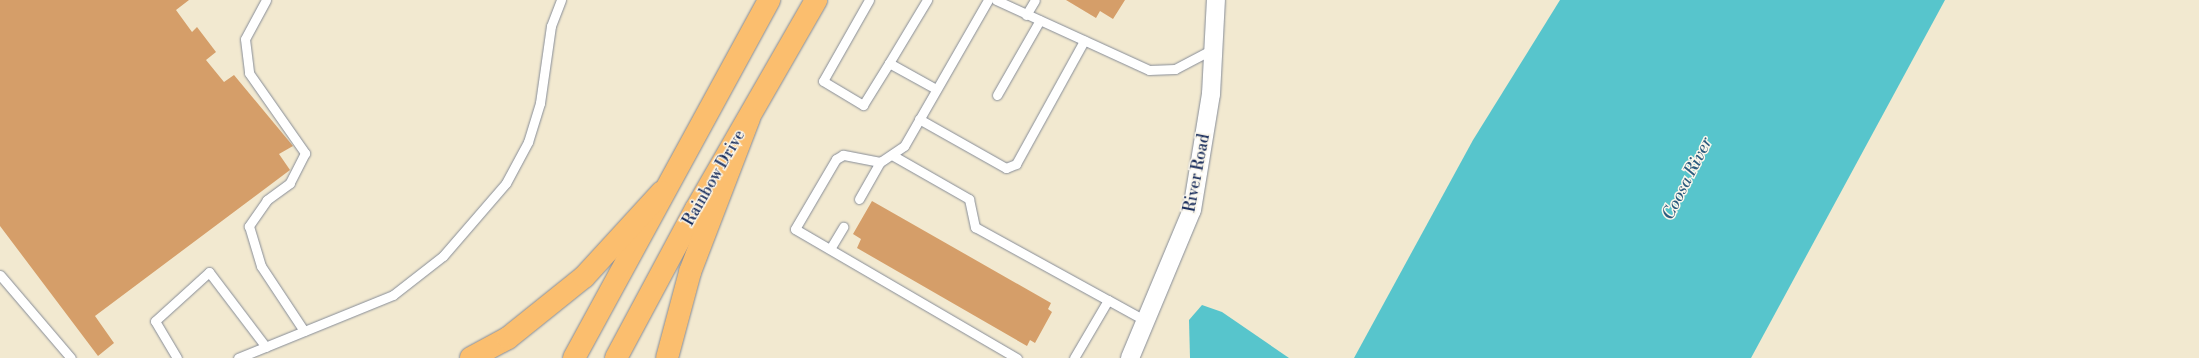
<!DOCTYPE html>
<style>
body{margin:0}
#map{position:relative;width:2199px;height:358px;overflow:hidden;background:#f2e9d0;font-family:"Libre Bodoni",serif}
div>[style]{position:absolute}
.water>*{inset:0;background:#57c5cc}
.building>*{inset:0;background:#d59e69}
.roads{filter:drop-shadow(0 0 1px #868c97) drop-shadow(0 0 1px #868c97)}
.service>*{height:9px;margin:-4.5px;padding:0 4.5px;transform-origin:4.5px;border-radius:4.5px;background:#fff}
.minor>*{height:18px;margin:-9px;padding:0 9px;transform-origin:9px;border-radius:9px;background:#fff}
.primary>*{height:22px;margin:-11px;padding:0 11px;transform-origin:11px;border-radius:11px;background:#fbbe6e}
.motorway>*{height:22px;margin:-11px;padding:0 11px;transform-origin:11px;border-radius:11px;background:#fbbe6e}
span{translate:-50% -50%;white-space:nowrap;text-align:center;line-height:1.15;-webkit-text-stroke:3px #fbf7ec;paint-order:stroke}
.street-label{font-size:16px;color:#1b2f5e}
.water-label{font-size:17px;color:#2d5c7f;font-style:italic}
</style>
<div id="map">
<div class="water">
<i style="clip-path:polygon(1560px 0,1945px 0,1751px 358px,1354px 358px,1473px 140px)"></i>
<i style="clip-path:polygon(1202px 305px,1222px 312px,1289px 358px,1190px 358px,1189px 320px)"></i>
</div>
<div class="building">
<i style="clip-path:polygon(0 0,189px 0,176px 10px,192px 32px,197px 27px,216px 52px,206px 60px,224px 82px,234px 75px,293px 146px,279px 154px,290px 170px,95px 316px,114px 343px,98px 356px,0 226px)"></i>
<i style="clip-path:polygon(1066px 0,1125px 0,1113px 19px,1100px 11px,1096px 18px)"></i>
<i style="clip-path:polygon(872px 201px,1051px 303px,1048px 309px,1052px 312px,1035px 343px,1030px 340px,1027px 346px,857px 248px,861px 239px,853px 234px)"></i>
</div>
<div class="roads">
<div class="service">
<i style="left:266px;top:0;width:44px;rotate:118.3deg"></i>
<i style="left:245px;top:39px;width:34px;rotate:83deg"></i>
<i style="left:249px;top:73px;width:98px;rotate:55deg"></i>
<i style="left:305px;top:153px;width:34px;rotate:117deg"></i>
<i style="left:290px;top:183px;width:29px;rotate:144deg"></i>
<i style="left:267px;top:200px;width:32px;rotate:125deg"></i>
<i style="left:249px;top:226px;width:42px;rotate:73.3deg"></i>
<i style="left:261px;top:266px;width:78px;rotate:56.5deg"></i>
<i style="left:869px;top:0;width:93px;rotate:119.6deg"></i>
<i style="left:823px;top:81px;width:47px;rotate:31deg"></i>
<i style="left:863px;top:105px;width:49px;rotate:-58.2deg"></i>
<i style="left:889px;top:63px;width:54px;rotate:29deg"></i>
<i style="left:988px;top:0;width:168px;rotate:119.9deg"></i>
<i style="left:904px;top:146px;width:29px;rotate:146deg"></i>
<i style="left:880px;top:162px;width:38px;rotate:-169deg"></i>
<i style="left:843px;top:155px;width:8px;rotate:150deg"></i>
<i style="left:836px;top:159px;width:81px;rotate:120.4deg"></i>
<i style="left:795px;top:229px;width:257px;rotate:30.2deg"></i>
<i style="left:996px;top:0;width:168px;rotate:24.6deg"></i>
<i style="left:1149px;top:70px;width:26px;rotate:-2deg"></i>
<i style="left:1175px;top:69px;width:43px;rotate:-27.8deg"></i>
<i style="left:1026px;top:15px;width:17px;rotate:-59deg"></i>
<i style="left:889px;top:63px;width:74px;rotate:-58.9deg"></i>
<i style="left:997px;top:95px;width:86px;rotate:-60.2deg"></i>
<i style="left:919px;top:119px;width:100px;rotate:29.4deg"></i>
<i style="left:1006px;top:168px;width:11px;rotate:-22deg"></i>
<i style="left:1016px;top:164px;width:141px;rotate:-61.1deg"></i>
<i style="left:892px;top:155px;width:89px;rotate:29.7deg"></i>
<i style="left:969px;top:199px;width:29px;rotate:78deg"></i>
<i style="left:975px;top:227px;width:152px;rotate:28.8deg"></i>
<i style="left:859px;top:199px;width:43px;rotate:-60.4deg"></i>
<i style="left:830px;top:249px;width:26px;rotate:-59deg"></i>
<i style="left:0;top:275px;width:109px;rotate:49.5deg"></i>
<i style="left:177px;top:358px;width:43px;rotate:-120.7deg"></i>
<i style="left:155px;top:321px;width:73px;rotate:-42.2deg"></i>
<i style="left:209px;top:272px;width:94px;rotate:52.8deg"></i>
<i style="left:238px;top:358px;width:167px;rotate:-22.1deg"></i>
<i style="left:393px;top:295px;width:63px;rotate:-38deg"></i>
<i style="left:443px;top:256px;width:96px;rotate:-49.2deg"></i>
<i style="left:506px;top:183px;width:47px;rotate:-61.8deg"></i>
<i style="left:528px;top:142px;width:41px;rotate:-72.9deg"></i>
<i style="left:540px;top:103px;width:78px;rotate:-81.9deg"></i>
<i style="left:551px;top:26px;width:28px;rotate:-69deg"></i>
<i style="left:1074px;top:358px;width:67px;rotate:-59.6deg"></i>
<i style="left:1108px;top:300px;width:43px;rotate:28.9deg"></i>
</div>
<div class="minor">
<i style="left:1130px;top:358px;width:160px;rotate:-67.3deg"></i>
<i style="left:1192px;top:210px;width:118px;rotate:-80.7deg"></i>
<i style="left:1211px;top:94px;width:94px;rotate:-87deg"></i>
</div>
<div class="primary">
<i style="left:574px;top:358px;width:408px;rotate:-61.4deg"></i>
<i style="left:616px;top:358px;width:169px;rotate:-61.8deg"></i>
<i style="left:696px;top:209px;width:241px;rotate:-60.1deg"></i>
</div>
<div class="motorway">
<i style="left:471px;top:358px;width:42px;rotate:-28.4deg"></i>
<i style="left:508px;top:338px;width:97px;rotate:-38.8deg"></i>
<i style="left:584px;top:277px;width:115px;rotate:-47.5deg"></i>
<i style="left:667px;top:358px;width:89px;rotate:-75deg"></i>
<i style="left:690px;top:272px;width:165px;rotate:-69deg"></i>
</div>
</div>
<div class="street-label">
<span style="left:1197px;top:173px;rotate:-79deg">River Road</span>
<span style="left:714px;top:178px;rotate:-60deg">Rainbow Drive</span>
</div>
<div class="water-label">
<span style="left:1688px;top:179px;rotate:-63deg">Coosa River</span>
</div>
</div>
